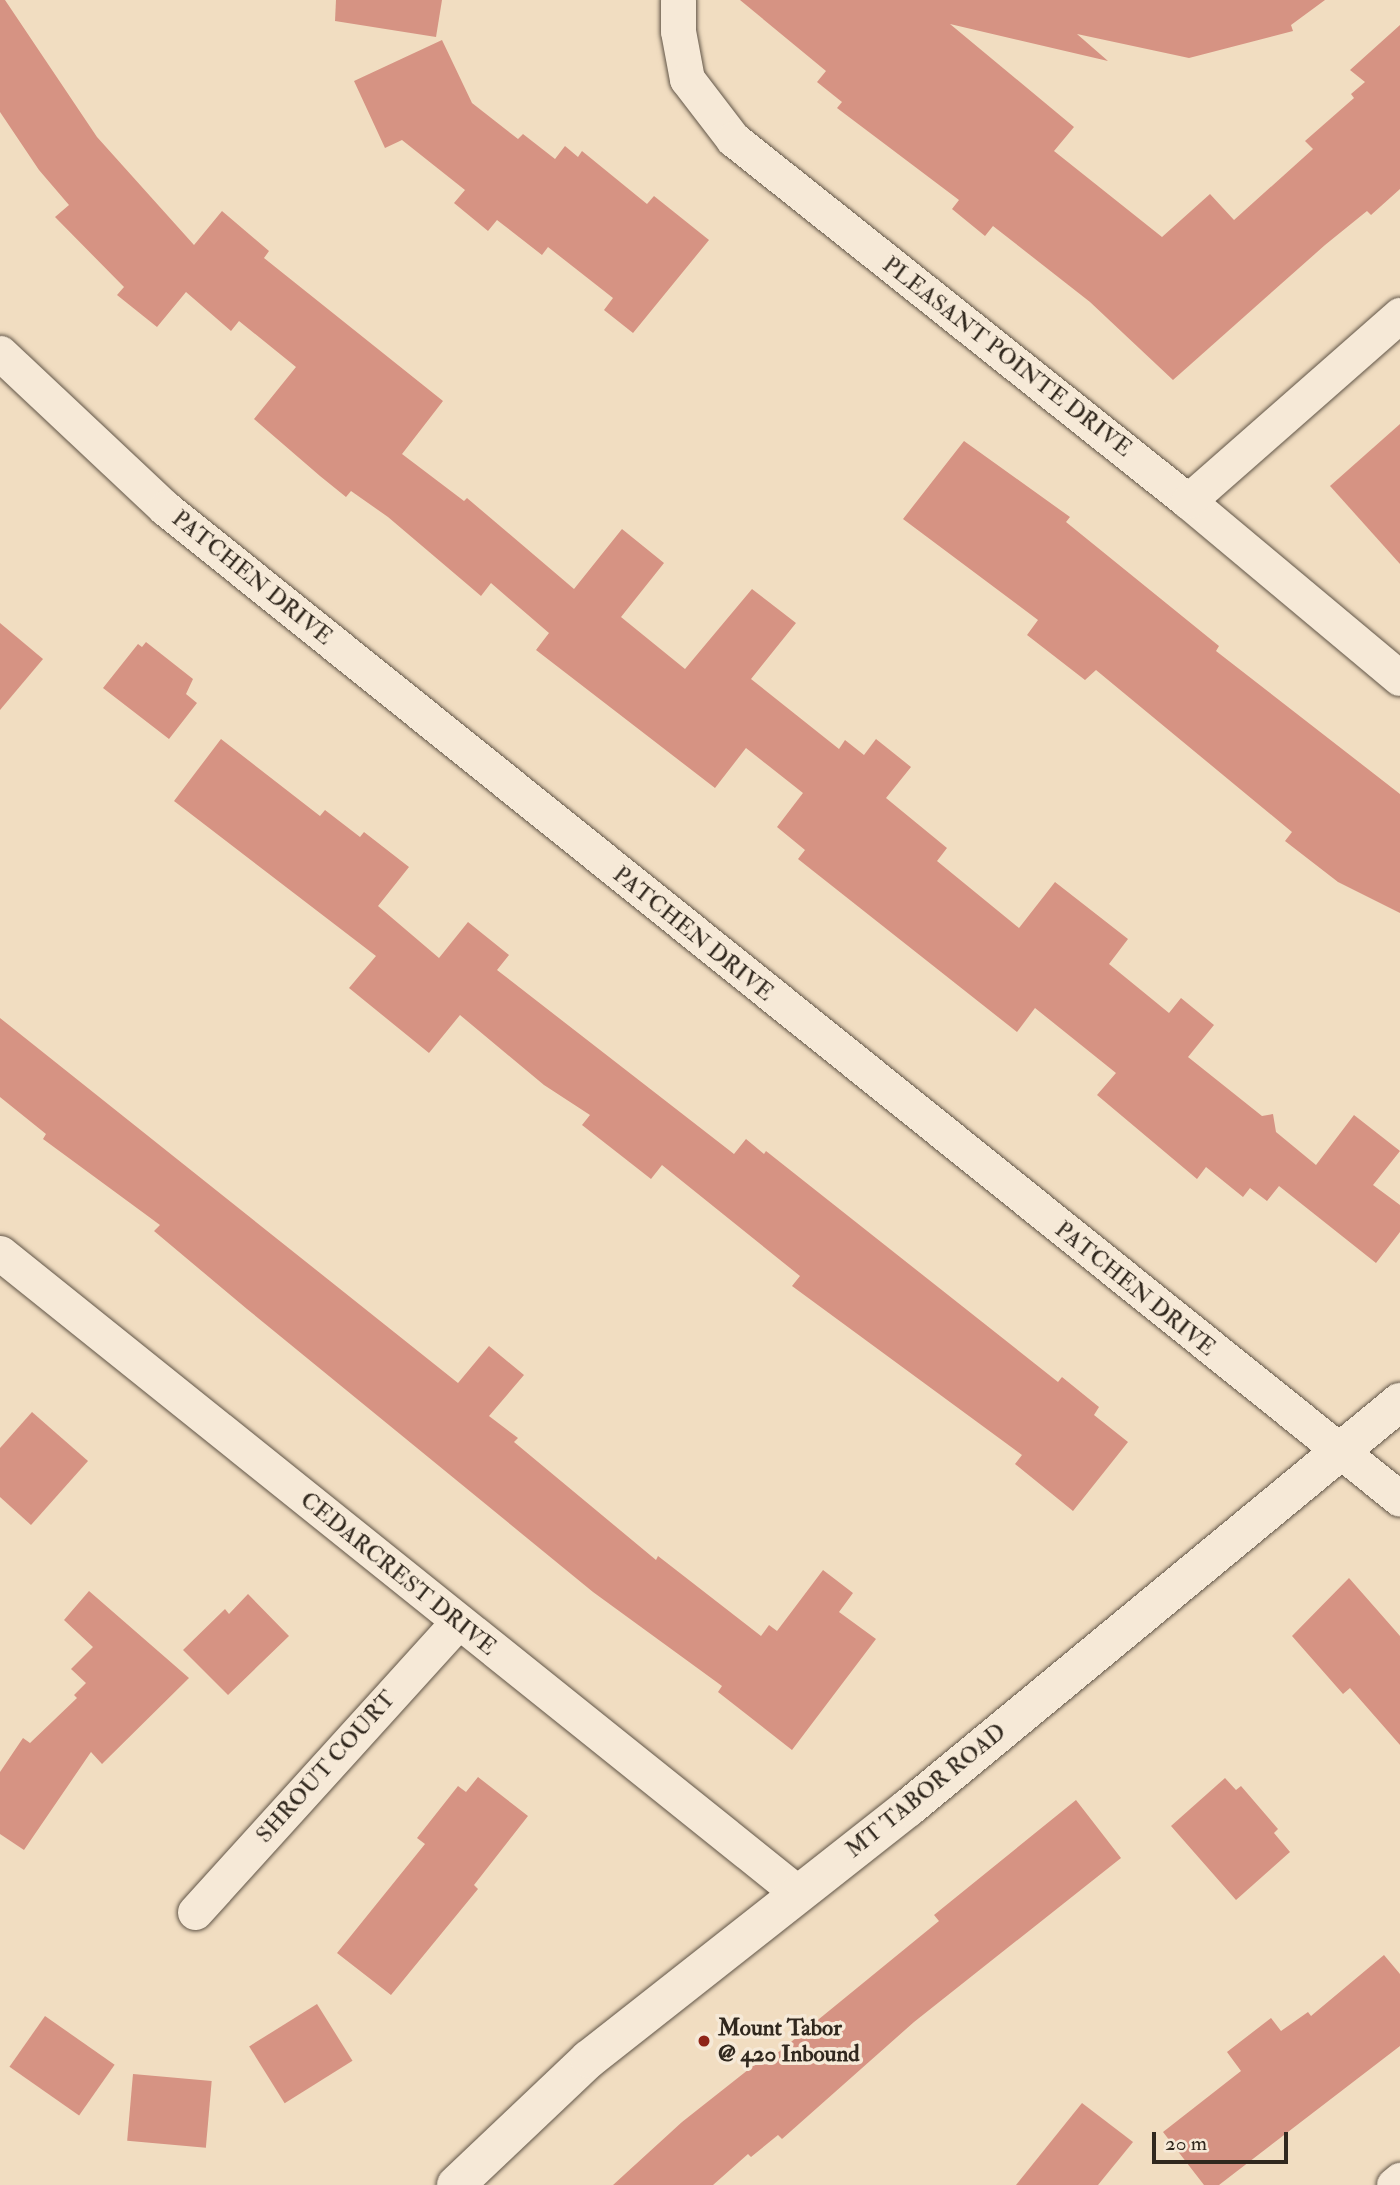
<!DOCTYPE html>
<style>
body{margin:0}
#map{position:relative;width:1400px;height:2185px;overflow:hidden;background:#f1ddc1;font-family:"IM FELL Double Pica",serif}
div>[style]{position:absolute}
.building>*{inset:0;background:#d69383;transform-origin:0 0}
.roads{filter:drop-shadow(0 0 2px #615547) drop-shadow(0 0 2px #615547)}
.minor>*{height:35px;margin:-17.5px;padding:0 17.5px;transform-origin:17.5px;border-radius:17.5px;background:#f6e9d7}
.tertiary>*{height:38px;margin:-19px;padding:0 19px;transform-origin:19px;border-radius:19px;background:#f6e9d7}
.dots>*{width:19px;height:19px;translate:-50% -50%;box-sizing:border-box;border:4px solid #f6e9d7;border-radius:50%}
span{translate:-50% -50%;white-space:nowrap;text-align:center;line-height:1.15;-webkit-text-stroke:7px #f6e9d7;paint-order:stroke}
.street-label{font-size:23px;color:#31281e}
.poi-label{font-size:23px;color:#31281e;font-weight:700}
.left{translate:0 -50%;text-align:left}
.scale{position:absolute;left:1152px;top:2132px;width:136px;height:32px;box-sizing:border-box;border:4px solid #31281e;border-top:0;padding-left:9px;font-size:21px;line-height:24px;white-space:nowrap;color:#31281e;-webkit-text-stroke:5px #f6e9d7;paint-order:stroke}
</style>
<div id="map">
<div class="building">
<i style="clip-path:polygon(0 0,5px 0,97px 137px,194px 245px,222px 211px,269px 251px,264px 258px,443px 401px,402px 454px,464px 501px,467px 498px,574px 589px,622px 529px,664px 563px,621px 617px,685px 669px,752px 589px,796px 623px,751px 679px,839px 749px,845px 740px,864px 755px,876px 739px,911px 767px,886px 798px,947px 848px,937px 861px,1019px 928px,1055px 882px,1128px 939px,1109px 964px,1169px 1013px,1181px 998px,1214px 1025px,1188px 1057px,1262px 1116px,1273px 1114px,1276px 1132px,1316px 1165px,1354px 1115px,1400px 1151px,1373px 1185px,1400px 1205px,1400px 1232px,1376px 1263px,1279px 1186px,1267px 1201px,1250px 1188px,1243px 1197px,1206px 1167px,1197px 1179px,1097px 1095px,1116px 1073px,1035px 1008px,1017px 1032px,798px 859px,805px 850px,777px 827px,803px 793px,746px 748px,715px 788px,536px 650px,549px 633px,491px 583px,481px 596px,388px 517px,351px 491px,346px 497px,320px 476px,254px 419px,296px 367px,239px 321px,231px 331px,186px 292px,157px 327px,117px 295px,124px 287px,55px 217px,69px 205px,39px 170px,0 112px)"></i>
<i style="clip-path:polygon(336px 0,442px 0,436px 37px,335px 21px)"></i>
<i style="clip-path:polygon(740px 0,1325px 0,1291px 25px,1293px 31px,1189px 58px,1077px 34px,1108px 61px,950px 24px,1074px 127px,1054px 151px,1162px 237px,1210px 194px,1234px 220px,1313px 149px,1305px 141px,1354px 98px,1351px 94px,1365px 82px,1350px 70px,1400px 25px,1400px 189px,1371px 215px,1367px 211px,1325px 245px,1173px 380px,1090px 302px,993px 226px,985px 236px,952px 209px,959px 200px,837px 108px,842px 102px,817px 82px,826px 71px)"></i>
<i style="clip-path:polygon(442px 40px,472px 103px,518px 139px,523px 134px,555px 159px,565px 146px,578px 157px,582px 151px,647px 204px,654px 196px,709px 240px,633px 333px,604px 310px,613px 298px,548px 247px,542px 255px,497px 220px,488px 231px,454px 203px,465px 190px,402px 140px,385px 148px,354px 81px)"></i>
<i style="clip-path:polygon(1400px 424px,1400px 564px,1330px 486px)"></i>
<i style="clip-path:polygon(964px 441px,1070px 517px,1066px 522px,1219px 646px,1216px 651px,1400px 794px,1400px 913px,1338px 882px,1285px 841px,1292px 832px,1096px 670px,1085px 680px,1027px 635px,1038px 620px,903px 519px)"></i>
<i style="clip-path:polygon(0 623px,43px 659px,0 710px)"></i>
<i style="clip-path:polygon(146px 642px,193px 679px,186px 694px,197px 703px,169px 739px,103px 688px,138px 644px,142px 647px)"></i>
<i style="clip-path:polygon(221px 739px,320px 816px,325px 810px,360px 837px,364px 832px,409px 867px,378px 906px,439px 958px,468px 922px,509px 955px,497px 970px,734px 1154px,746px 1139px,764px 1154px,766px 1151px,1058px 1382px,1062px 1377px,1099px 1407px,1094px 1415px,1128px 1442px,1073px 1511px,1015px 1464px,1022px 1455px,792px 1286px,800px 1276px,662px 1165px,651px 1179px,582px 1125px,590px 1115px,544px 1085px,460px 1015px,429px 1053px,349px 988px,376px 956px,174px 801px)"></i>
<i style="clip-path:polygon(0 1018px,458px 1383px,489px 1346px,524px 1375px,489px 1416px,518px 1438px,514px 1442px,656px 1560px,658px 1556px,761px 1636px,769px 1625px,777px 1631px,823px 1570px,853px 1593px,839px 1612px,876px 1639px,792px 1750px,718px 1692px,722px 1686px,593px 1592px,247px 1309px,154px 1231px,160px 1225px,43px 1139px,46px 1134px,0 1097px)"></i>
<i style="clip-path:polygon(32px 1412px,88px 1461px,31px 1525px,0 1497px,0 1448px)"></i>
<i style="clip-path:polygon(1349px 1578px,1400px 1636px,1400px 1745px,1350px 1688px,1343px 1694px,1292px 1636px)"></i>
<i style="clip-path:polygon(89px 1591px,189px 1678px,102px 1764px,91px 1752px,24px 1850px,0 1834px,0 1772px,23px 1738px,30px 1743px,77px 1698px,74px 1695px,86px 1683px,71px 1669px,93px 1647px,64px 1620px)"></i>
<i style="clip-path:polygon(248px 1594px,289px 1636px,228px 1695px,183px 1650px,225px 1609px,229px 1614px)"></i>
<i style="clip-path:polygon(478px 1777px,528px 1816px,474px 1885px,478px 1889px,391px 1995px,337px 1953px,425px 1844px,417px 1838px,458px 1786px,466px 1792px)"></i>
<i style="clip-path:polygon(1225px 1778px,1236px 1790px,1241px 1786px,1278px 1829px,1274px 1833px,1290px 1852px,1236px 1900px,1171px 1826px)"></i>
<i style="clip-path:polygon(1076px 1800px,1121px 1858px,914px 2022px,782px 2139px,778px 2135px,751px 2157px,748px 2154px,713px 2185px,613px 2185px,682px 2122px,772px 2051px,775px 2055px,939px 1921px,934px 1915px)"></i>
<i style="clip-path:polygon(1384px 1955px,1400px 1974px,1400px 2046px,1219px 2185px,1204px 2185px,1163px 2132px,1241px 2071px,1227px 2052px,1271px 2018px,1281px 2031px,1308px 2012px,1311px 2016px)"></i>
<i style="left:317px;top:2004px;width:67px;height:80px;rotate:58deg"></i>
<i style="left:45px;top:2016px;width:85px;height:62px;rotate:35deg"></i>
<i style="left:133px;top:2074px;width:79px;height:67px;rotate:5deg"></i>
<i style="clip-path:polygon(1082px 2103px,1133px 2142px,1098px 2185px,1016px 2185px)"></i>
</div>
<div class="roads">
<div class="minor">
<i style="left:678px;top:0;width:31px;rotate:90deg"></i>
<i style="left:678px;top:31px;width:49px;rotate:79.4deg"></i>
<i style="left:687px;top:79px;width:76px;rotate:52.5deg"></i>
<i style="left:733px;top:139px;width:581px;rotate:38.51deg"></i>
<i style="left:1188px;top:501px;width:276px;rotate:39.9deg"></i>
<i style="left:0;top:353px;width:226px;rotate:43.2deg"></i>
<i style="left:165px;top:508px;width:1583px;rotate:38.74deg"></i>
<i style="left:1188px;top:501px;width:282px;rotate:-41.3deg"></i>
<i style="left:0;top:1253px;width:1023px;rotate:38.73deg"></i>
<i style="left:195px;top:1912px;width:390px;rotate:-47.8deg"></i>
<i style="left:1394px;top:2185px;width:8px;rotate:-40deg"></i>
</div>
<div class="tertiary">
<i style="left:456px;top:2185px;width:183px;rotate:-43.5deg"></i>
<i style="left:589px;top:2059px;width:406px;rotate:-38.2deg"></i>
<i style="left:908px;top:1808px;width:638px;rotate:-39.53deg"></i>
</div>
</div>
<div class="dots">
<i style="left:704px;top:2041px;background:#8f2418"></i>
</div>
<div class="street-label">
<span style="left:1007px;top:357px;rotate:38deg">PLEASANT POINTE DRIVE</span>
<span style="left:252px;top:578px;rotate:39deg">PATCHEN DRIVE</span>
<span style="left:693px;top:934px;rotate:39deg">PATCHEN DRIVE</span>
<span style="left:1135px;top:1289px;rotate:39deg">PATCHEN DRIVE</span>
<span style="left:398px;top:1574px;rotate:39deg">CEDARCREST DRIVE</span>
<span style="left:326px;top:1767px;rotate:-48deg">SHROUT COURT</span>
<span style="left:926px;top:1791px;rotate:-39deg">MT TABOR ROAD</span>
</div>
<div class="poi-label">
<span class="left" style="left:718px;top:2041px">Mount Tabor<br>@ 420 Inbound</span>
</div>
<div class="scale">20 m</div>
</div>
